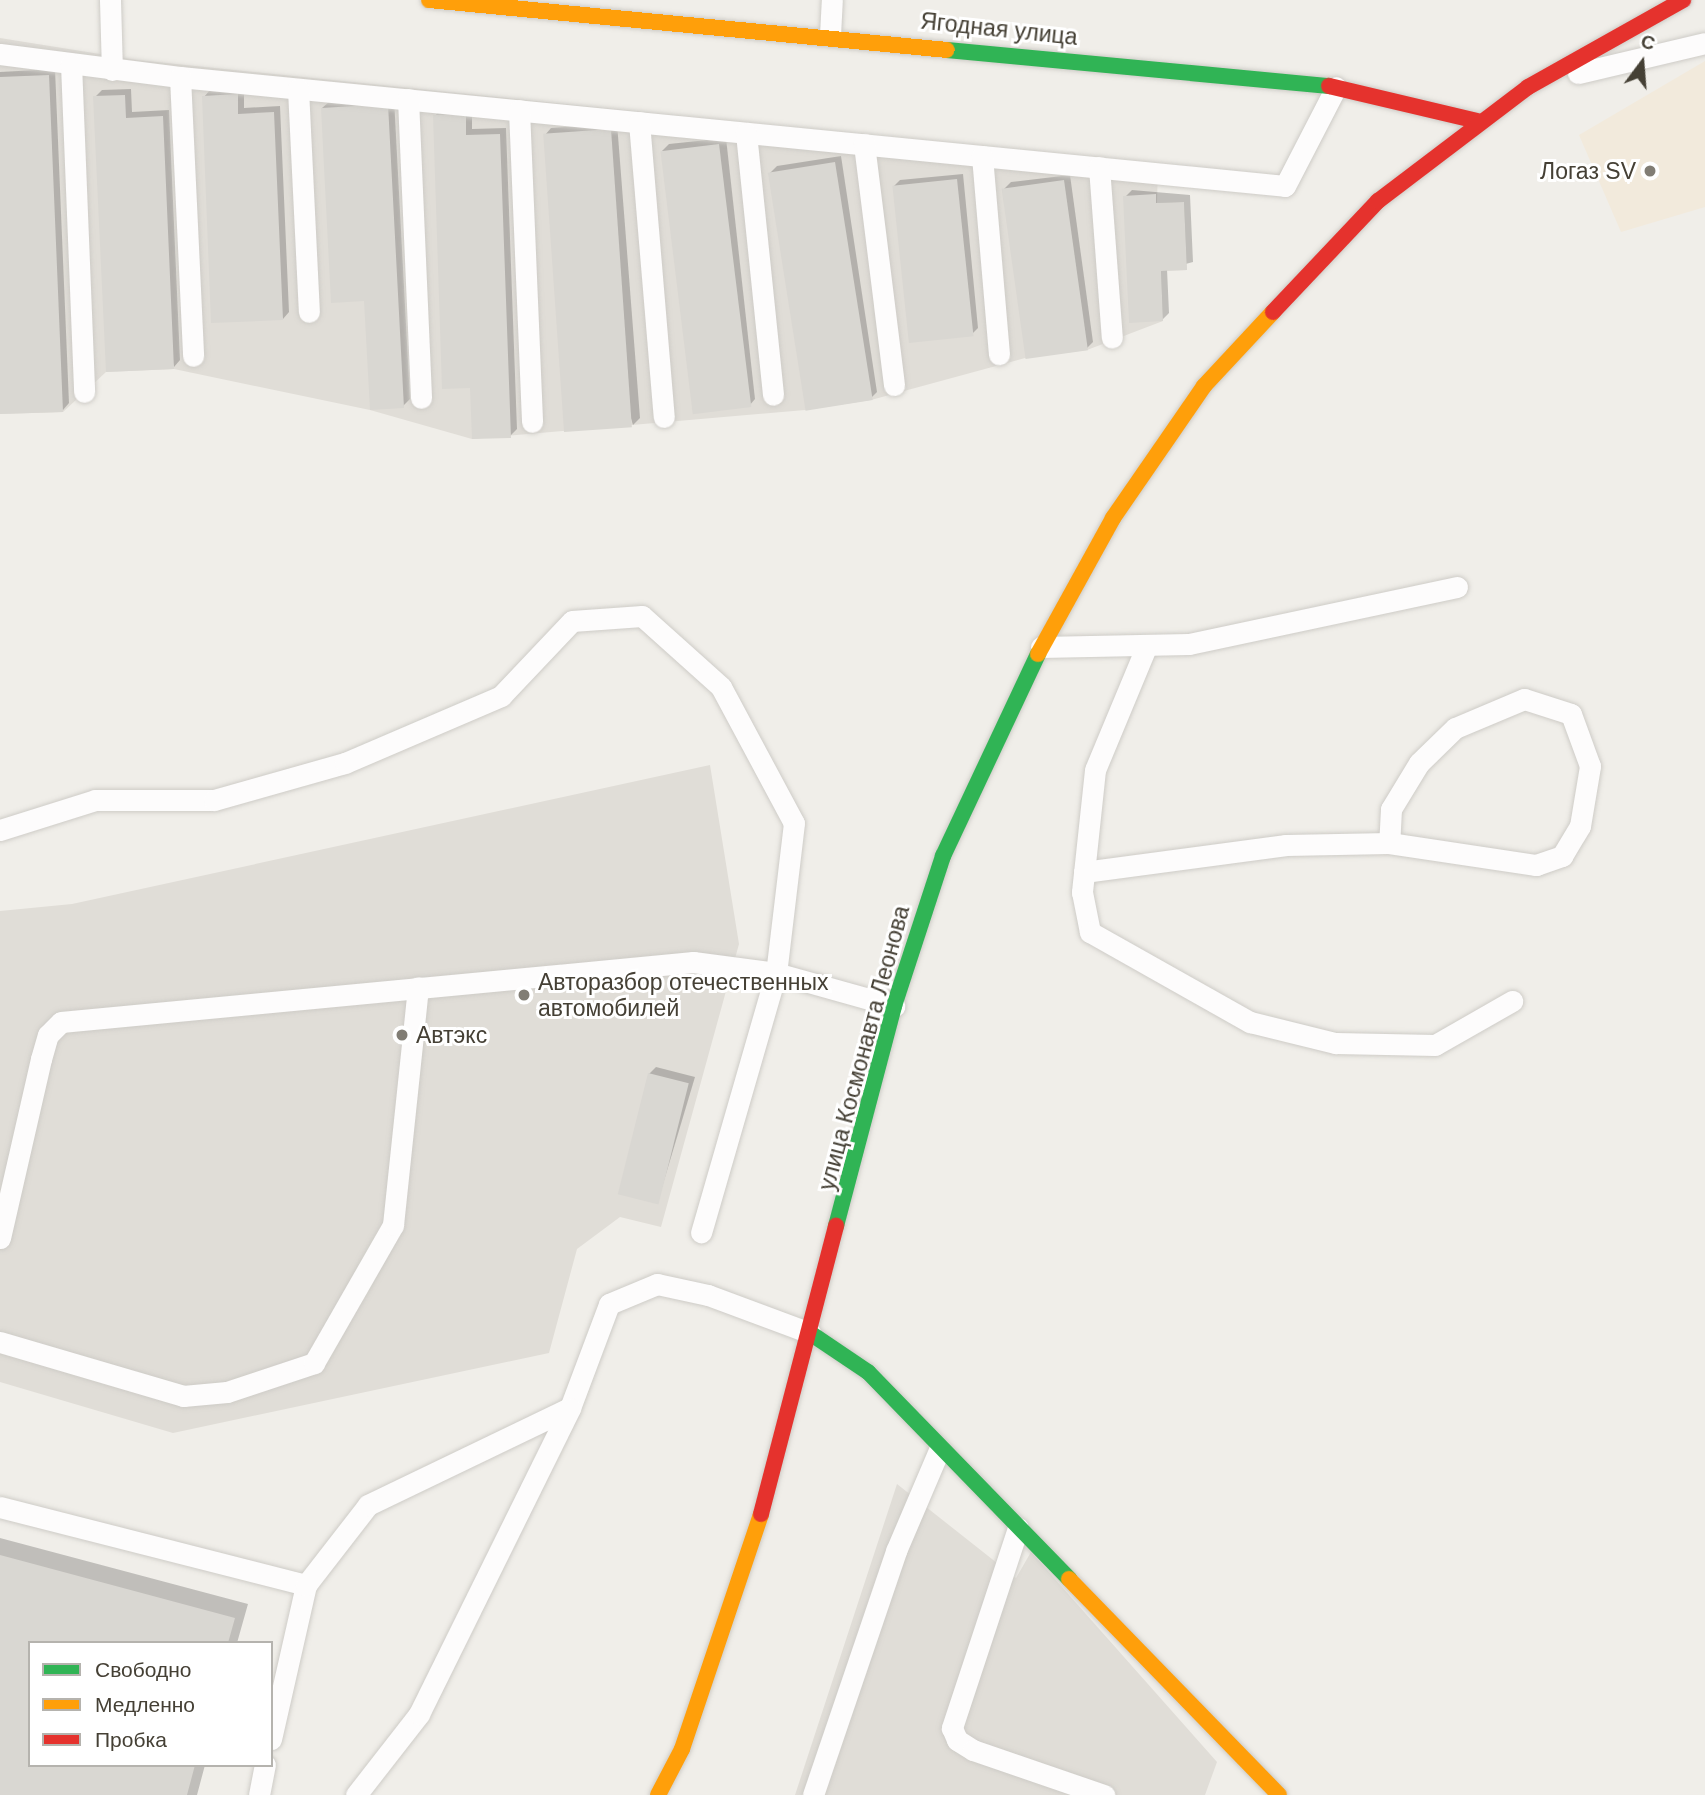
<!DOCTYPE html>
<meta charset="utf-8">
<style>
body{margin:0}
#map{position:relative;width:1705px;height:1795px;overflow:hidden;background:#f0eee9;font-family:Helvetica,sans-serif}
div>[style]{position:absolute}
.commercial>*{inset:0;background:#f2eadc}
.industrial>*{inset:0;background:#e0ddd7}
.shadow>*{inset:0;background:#0003}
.building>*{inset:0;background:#d9d7d2;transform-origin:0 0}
.roads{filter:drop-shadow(0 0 2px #ceccc7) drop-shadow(0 0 2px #ceccc7)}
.lane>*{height:21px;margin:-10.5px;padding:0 10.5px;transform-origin:10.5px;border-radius:10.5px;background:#fdfcfc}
.fast>*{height:16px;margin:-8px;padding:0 8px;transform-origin:8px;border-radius:8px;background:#30b455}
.slow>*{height:16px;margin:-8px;padding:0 8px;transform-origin:8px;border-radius:8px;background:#ff9f0a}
.jam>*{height:16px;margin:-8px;padding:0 8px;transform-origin:8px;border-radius:8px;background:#e5322d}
.dots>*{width:19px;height:19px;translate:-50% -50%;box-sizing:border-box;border:4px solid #fff;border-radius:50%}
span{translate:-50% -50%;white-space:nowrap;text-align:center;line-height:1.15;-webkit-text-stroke:6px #fff;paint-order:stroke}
.street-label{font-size:23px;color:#454035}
.poi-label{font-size:23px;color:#454035}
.right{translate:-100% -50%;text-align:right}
.left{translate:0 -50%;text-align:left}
.legend{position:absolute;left:28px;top:1641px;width:245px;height:126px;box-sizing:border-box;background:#fff;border:2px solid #b5b3ae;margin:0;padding:9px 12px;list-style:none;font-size:21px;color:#454035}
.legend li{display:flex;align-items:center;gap:14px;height:35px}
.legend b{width:35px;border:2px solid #b5b3ae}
.north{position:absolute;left:1607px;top:28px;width:70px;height:70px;-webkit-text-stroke:5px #fff;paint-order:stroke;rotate:16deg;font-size:19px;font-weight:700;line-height:28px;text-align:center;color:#454035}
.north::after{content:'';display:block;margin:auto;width:24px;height:32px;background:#454035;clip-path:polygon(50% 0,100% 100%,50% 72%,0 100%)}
</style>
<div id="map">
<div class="commercial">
<i style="clip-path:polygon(1705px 61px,1705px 207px,1621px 232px,1579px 135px)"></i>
</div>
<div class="industrial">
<i style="clip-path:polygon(0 38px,137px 60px,1158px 165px,1157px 203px,1184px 202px,1187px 270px,1161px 271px,1163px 321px,1087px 350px,1025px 358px,871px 400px,805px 410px,472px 439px,370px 410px,174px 369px,106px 372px,63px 412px,0 414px)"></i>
<i style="clip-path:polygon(710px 765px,739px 944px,661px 1227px,620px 1217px,577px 1249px,549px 1353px,173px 1433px,0 1382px,0 911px,72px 904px)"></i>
<i style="clip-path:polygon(897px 1484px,1016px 1578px,1031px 1552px,1217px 1762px,1205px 1795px,795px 1795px)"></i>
</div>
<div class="shadow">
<i style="clip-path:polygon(55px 69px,69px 403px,63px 410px,0 412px,0 72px)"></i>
<i style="clip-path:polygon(131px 89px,132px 112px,169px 110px,180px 360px,174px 367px,95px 97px,102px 90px)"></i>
<i style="clip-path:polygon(244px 89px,244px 108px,280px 106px,289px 312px,283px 319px,204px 97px,210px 90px)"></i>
<i style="clip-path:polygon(394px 98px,410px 399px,403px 406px,322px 108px,329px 102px)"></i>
<i style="clip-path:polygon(472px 108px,472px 129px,506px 128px,517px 429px,510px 436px,472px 386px,435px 116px,441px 109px)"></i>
<i style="clip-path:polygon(617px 123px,640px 418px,633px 425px,545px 135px,551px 128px)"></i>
<i style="clip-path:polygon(726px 138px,755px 399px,749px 406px,662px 151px,669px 144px)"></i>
<i style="clip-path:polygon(841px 156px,877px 392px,870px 399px,770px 173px,777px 166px)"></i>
<i style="clip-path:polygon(963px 174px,978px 328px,972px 334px,894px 186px,900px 180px)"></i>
<i style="clip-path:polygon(1070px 175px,1093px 342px,1086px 349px,1004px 189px,1011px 182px)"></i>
<i style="clip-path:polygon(1132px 190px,1190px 195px,1193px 262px,1167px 269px,1169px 313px,1162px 320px,1125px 197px)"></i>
<i style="clip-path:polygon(656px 1067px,695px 1077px,657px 1204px,649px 1074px)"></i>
<i style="clip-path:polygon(0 1538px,248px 1604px,237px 1643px,30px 1643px,30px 1765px,205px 1765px,197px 1795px,0 1795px)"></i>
</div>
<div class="building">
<i style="clip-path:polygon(49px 75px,63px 412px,0 414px,0 77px)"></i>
<i style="clip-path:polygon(238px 94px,238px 114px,274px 112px,283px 320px,211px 323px,202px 96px)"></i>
<i style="clip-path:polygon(125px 95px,126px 118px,163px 116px,174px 369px,106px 372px,93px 96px)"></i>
<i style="clip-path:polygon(388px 104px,404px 408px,370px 410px,364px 301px,331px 303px,321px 108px)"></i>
<i style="clip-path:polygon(466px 114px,466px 135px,500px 134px,511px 438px,472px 439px,470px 388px,442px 389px,433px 115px)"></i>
<i style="left:611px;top:129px;width:299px;height:68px;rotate:86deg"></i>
<i style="left:719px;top:144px;width:265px;height:59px;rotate:83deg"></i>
<i style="left:835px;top:162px;width:241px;height:68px;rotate:81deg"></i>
<i style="left:957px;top:179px;width:158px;height:65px;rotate:84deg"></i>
<i style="left:1064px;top:180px;width:172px;height:63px;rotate:82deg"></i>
<i style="clip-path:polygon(1156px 194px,1156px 203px,1184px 202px,1187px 270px,1161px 271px,1163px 321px,1129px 323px,1123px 196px)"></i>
<i style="left:648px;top:1073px;width:42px;height:125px;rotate:14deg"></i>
<i style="clip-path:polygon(0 1555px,235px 1618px,228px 1643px,30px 1643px,30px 1765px,195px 1765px,187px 1795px,0 1795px)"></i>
</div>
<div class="roads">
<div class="lane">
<i style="left:110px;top:0;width:70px;rotate:88.4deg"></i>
<i style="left:830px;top:35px;width:35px;rotate:-87deg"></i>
<i style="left:0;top:54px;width:181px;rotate:7.3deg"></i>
<i style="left:180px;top:77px;width:1110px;rotate:5.63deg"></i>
<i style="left:1285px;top:186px;width:111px;rotate:-62.7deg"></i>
<i style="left:71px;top:64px;width:328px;rotate:87.7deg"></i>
<i style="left:1578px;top:73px;width:130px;rotate:-13.3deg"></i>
<i style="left:180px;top:77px;width:279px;rotate:87.3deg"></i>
<i style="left:298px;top:89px;width:223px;rotate:87.2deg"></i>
<i style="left:408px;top:99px;width:299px;rotate:87.5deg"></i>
<i style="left:519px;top:110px;width:312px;rotate:87.6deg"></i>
<i style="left:639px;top:122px;width:296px;rotate:85.2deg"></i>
<i style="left:746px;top:133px;width:263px;rotate:84.1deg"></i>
<i style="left:864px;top:144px;width:243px;rotate:82.9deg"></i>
<i style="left:982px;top:156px;width:199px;rotate:85.1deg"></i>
<i style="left:1099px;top:167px;width:171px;rotate:85.7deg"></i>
<i style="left:1147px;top:645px;width:135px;rotate:112.6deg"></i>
<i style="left:1095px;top:770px;width:123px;rotate:96.1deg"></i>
<i style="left:1082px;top:892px;width:41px;rotate:78.7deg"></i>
<i style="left:1090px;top:932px;width:184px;rotate:29.4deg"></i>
<i style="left:1250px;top:1022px;width:88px;rotate:13.9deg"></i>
<i style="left:1335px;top:1043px;width:100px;rotate:1.1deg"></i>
<i style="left:1435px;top:1045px;width:89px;rotate:-29.7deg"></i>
<i style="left:1041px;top:647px;width:148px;rotate:-1.2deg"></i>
<i style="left:1189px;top:644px;width:274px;rotate:-12deg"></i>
<i style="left:0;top:830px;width:100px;rotate:-17.5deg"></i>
<i style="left:95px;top:800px;width:119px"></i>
<i style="left:214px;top:800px;width:136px;rotate:-15.8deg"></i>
<i style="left:345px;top:763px;width:170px;rotate:-23.2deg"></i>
<i style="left:501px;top:696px;width:103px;rotate:-46.6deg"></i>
<i style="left:572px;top:621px;width:70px;rotate:-4.1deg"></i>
<i style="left:642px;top:616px;width:106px;rotate:41.9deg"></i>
<i style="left:721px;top:687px;width:154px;rotate:61.8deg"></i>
<i style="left:794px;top:823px;width:151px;rotate:96.8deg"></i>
<i style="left:776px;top:973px;width:270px;rotate:106.1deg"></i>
<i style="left:1084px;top:872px;width:204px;rotate:-7.6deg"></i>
<i style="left:1286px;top:845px;width:103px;rotate:-1.1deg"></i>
<i style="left:1389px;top:843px;width:149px;rotate:8.5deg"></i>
<i style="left:1536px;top:865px;width:28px;rotate:-19deg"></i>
<i style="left:1562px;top:856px;width:35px;rotate:-59deg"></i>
<i style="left:1580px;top:826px;width:61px;rotate:-80.5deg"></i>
<i style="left:1590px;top:766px;width:55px;rotate:-110.1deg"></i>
<i style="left:1571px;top:714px;width:49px;rotate:-162.3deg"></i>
<i style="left:1524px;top:699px;width:75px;rotate:157.2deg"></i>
<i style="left:1455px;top:728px;width:50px;rotate:135.8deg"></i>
<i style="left:1419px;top:763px;width:54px;rotate:121.3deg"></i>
<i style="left:1391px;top:809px;width:34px;rotate:93deg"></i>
<i style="left:0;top:1238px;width:184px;rotate:-77.1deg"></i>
<i style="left:41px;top:1059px;width:25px;rotate:-74deg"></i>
<i style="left:48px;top:1035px;width:18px;rotate:-45deg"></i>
<i style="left:61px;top:1022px;width:635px;rotate:-5.42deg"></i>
<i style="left:693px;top:962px;width:84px;rotate:7.5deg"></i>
<i style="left:776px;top:973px;width:123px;rotate:15.6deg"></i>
<i style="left:0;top:1342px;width:191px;rotate:16.4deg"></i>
<i style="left:183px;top:1396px;width:44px;rotate:-5.2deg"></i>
<i style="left:227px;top:1392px;width:92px;rotate:-18.4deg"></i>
<i style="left:314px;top:1363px;width:159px;rotate:-60.2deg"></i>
<i style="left:393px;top:1225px;width:239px;rotate:-84deg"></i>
<i style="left:0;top:1507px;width:316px;rotate:14.3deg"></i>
<i style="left:306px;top:1585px;width:158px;rotate:102.8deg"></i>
<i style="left:1018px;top:1528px;width:211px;rotate:108.3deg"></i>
<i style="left:952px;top:1728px;width:13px;rotate:67deg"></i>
<i style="left:957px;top:1740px;width:19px;rotate:32deg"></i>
<i style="left:973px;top:1750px;width:139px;rotate:19deg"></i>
<i style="left:306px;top:1585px;width:101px;rotate:-52.2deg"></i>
<i style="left:368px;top:1505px;width:224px;rotate:-25.7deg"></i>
<i style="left:570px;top:1408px;width:111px;rotate:-69.4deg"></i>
<i style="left:609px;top:1304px;width:52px;rotate:-22.6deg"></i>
<i style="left:657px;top:1284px;width:52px;rotate:12.2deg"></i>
<i style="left:708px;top:1295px;width:109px;rotate:20.4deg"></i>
<i style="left:259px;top:1795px;width:31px;rotate:-79deg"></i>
<i style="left:356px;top:1795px;width:103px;rotate:-52.1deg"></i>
<i style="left:419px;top:1714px;width:341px;rotate:-63.7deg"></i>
<i style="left:813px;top:1795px;width:258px;rotate:-71.2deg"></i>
<i style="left:896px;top:1551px;width:110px;rotate:-66.9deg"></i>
</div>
<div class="fast">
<i style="left:947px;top:50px;width:384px;rotate:5.4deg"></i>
<i style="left:836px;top:1226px;width:228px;rotate:-75.2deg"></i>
<i style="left:894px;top:1006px;width:158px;rotate:-71.9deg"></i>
<i style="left:943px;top:856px;width:223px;rotate:-64.8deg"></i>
<i style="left:810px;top:1333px;width:70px;rotate:33.9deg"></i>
<i style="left:868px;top:1372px;width:289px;rotate:45.8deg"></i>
</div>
<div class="slow">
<i style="left:429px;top:0;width:520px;rotate:5.51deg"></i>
<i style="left:1038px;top:654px;width:155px;rotate:-61.1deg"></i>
<i style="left:1113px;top:518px;width:160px;rotate:-55.4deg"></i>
<i style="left:1204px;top:386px;width:101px;rotate:-47deg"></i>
<i style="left:1069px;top:1579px;width:301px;rotate:45.8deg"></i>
<i style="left:658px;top:1795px;width:52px;rotate:-62.4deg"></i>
<i style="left:682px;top:1749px;width:248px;rotate:-71.4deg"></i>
</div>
<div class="jam">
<i style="left:1329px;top:86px;width:152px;rotate:13.3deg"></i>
<i style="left:1273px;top:312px;width:153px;rotate:-46.6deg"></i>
<i style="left:1378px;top:201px;width:188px;rotate:-37.2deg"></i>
<i style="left:1528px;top:87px;width:178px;rotate:-29.3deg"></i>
<i style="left:761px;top:1514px;width:298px;rotate:-75.4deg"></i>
</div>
</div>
<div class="dots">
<i style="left:1650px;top:171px;background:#817d74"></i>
<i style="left:524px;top:995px;background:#817d74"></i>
<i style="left:402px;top:1035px;background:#817d74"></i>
</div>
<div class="street-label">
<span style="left:999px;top:29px;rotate:6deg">Ягодная улица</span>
<span style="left:864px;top:1048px;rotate:-75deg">улица Космонавта Леонова</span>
</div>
<div class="poi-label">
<span class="right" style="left:1636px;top:171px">Логаз SV</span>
<span class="left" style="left:538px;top:995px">Авторазбор отечественных<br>автомобилей</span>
<span class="left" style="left:416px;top:1035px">Автэкс</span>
</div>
<ul class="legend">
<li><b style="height:9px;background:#30b455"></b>Свободно</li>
<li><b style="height:9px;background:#ff9f0a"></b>Медленно</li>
<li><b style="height:9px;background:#e5322d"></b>Пробка</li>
</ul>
<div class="north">С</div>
</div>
